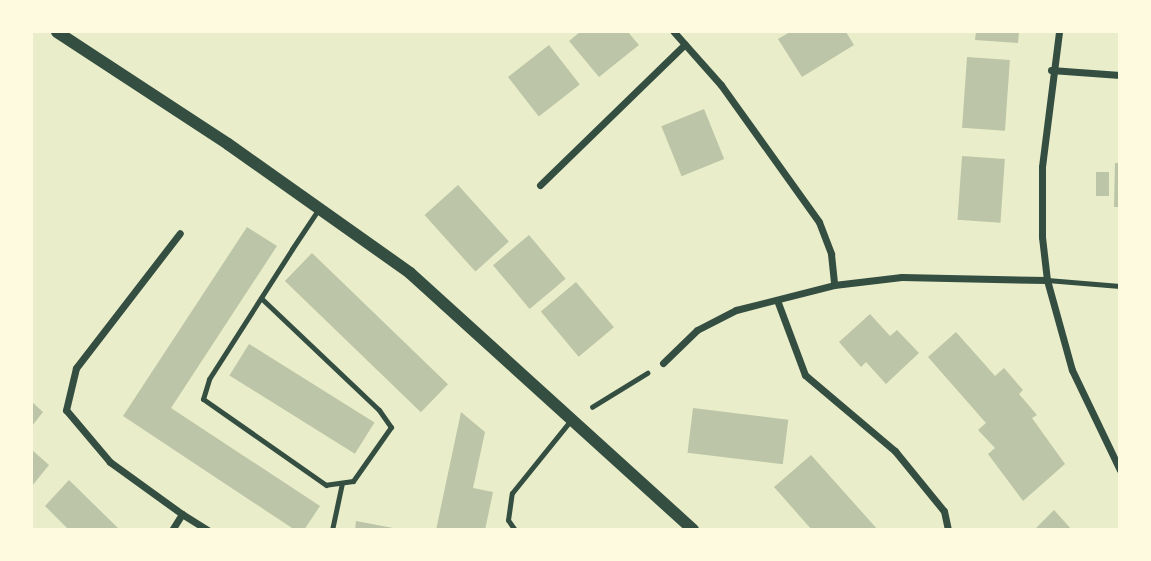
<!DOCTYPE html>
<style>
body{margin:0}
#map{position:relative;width:1151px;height:561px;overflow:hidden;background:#e9edc9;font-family:"Roboto Condensed",sans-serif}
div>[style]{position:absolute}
.building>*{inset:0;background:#bcc5a7;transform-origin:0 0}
.path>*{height:4.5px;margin:-2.25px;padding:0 2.25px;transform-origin:2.25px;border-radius:2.25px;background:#344e41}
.service>*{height:5px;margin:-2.5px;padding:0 2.5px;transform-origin:2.5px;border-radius:2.5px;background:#344e41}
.minor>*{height:7px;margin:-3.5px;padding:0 3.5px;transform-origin:3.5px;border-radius:3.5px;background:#344e41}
.tertiary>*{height:12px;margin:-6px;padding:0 6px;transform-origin:6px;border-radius:6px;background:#344e41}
span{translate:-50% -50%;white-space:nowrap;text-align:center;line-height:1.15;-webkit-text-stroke:6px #fefae0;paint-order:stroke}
.frame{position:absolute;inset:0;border:33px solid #fefae0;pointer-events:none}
</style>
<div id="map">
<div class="building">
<i style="clip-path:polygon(580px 32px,628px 32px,639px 45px,599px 77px,569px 41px)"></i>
<i style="clip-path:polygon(790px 32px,846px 32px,854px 45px,802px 77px,778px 39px)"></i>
<i style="clip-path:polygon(976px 32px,1019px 32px,1018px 43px,975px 40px)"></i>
<i style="left:549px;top:45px;width:50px;height:52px;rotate:52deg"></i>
<i style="left:967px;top:57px;width:43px;height:71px;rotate:4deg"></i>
<i style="left:704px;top:109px;width:54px;height:46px;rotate:68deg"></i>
<i style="left:962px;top:156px;width:43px;height:64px;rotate:4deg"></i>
<i style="clip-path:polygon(1115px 163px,1120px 163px,1120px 207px,1114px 207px)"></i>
<i style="left:1096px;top:172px;width:13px;height:24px"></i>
<i style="left:458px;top:185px;width:76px;height:45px;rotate:48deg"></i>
<i style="clip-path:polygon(247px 227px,277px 246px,171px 408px,320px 506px,304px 530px,295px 530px,123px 416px)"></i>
<i style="left:529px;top:235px;width:57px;height:47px;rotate:50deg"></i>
<i style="left:312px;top:253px;width:189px;height:39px;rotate:44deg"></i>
<i style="left:576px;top:282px;width:59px;height:46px;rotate:50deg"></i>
<i style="clip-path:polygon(870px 314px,890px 336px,897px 330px,919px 353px,886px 384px,866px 362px,861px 367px,839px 342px)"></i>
<i style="clip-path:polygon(956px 332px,995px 376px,1004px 368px,1023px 390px,1019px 394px,1037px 415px,1032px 418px,1065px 464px,1023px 501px,988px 454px,995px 448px,978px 430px,986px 423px,928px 357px)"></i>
<i style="left:249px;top:344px;width:148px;height:37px;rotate:32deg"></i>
<i style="clip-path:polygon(32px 402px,43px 412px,32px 426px)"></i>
<i style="left:693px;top:408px;width:96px;height:45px;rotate:7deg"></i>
<i style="clip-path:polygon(461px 412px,485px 432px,473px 488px,493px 492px,485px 530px,436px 530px)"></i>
<i style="clip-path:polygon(32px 450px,49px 465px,32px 486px)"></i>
<i style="clip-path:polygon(811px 455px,878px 530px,812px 530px,774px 487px)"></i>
<i style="clip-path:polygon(69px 480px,120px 530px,69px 530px,45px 506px)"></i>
<i style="clip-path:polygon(1054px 510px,1072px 530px,1034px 530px)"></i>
<i style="clip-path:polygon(356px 521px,393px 528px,392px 530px,355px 530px)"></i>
</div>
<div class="path">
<i style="left:592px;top:407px;width:65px;rotate:-31.7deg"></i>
</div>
<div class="service">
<i style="left:1047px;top:280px;width:73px;rotate:4.7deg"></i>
<i style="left:261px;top:298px;width:163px;rotate:43.5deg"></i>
<i style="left:379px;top:410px;width:21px;rotate:55deg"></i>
<i style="left:391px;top:427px;width:66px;rotate:125.1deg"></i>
<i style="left:353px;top:481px;width:27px;rotate:172deg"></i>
<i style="left:326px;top:485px;width:150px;rotate:-145deg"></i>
<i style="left:203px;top:399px;width:21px;rotate:-73deg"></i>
<i style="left:209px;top:379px;width:154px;rotate:-57.4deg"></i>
<i style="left:292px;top:249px;width:47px;rotate:-56.3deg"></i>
<i style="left:332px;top:530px;width:48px;rotate:-78deg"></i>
<i style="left:515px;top:530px;width:12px;rotate:-125deg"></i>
<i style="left:508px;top:520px;width:27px;rotate:-82deg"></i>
<i style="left:512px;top:493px;width:94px;rotate:-51.1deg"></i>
</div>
<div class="minor">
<i style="left:674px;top:32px;width:71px;rotate:48.4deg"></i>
<i style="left:721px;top:85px;width:168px;rotate:54.4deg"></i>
<i style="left:819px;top:222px;width:34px;rotate:69deg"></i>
<i style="left:831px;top:254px;width:31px;rotate:84deg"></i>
<i style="left:1059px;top:32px;width:136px;rotate:97.2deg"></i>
<i style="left:1042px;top:167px;width:70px;rotate:90deg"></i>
<i style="left:1042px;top:237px;width:43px;rotate:83.4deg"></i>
<i style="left:1047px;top:280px;width:93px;rotate:74.5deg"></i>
<i style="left:1072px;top:370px;width:111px;rotate:64.4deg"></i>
<i style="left:1051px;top:70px;width:69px;rotate:4.1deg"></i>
<i style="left:540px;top:185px;width:202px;rotate:-44.2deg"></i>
<i style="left:777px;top:300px;width:80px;rotate:69.5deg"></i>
<i style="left:805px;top:375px;width:118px;rotate:40.2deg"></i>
<i style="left:895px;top:451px;width:77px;rotate:50.8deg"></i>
<i style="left:944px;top:511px;width:19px;rotate:78deg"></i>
<i style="left:663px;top:363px;width:47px;rotate:-44.1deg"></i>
<i style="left:697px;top:330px;width:44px;rotate:-27.1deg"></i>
<i style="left:736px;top:310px;width:101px;rotate:-14.3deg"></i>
<i style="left:834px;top:285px;width:68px;rotate:-6.7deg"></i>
<i style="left:902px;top:277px;width:145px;rotate:1.2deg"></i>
<i style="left:182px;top:514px;width:31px;rotate:32deg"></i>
<i style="left:172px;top:530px;width:19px;rotate:-58deg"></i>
<i style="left:182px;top:514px;width:89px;rotate:-144.2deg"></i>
<i style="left:110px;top:462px;width:68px;rotate:-130.2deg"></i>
<i style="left:66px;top:410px;width:43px;rotate:-76.6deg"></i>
<i style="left:76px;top:368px;width:170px;rotate:-52.4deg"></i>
</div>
<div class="tertiary">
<i style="left:57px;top:32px;width:204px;rotate:33.2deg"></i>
<i style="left:228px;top:144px;width:223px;rotate:35.3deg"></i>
<i style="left:410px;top:273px;width:382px;rotate:42.2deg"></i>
</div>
<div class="frame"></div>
</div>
